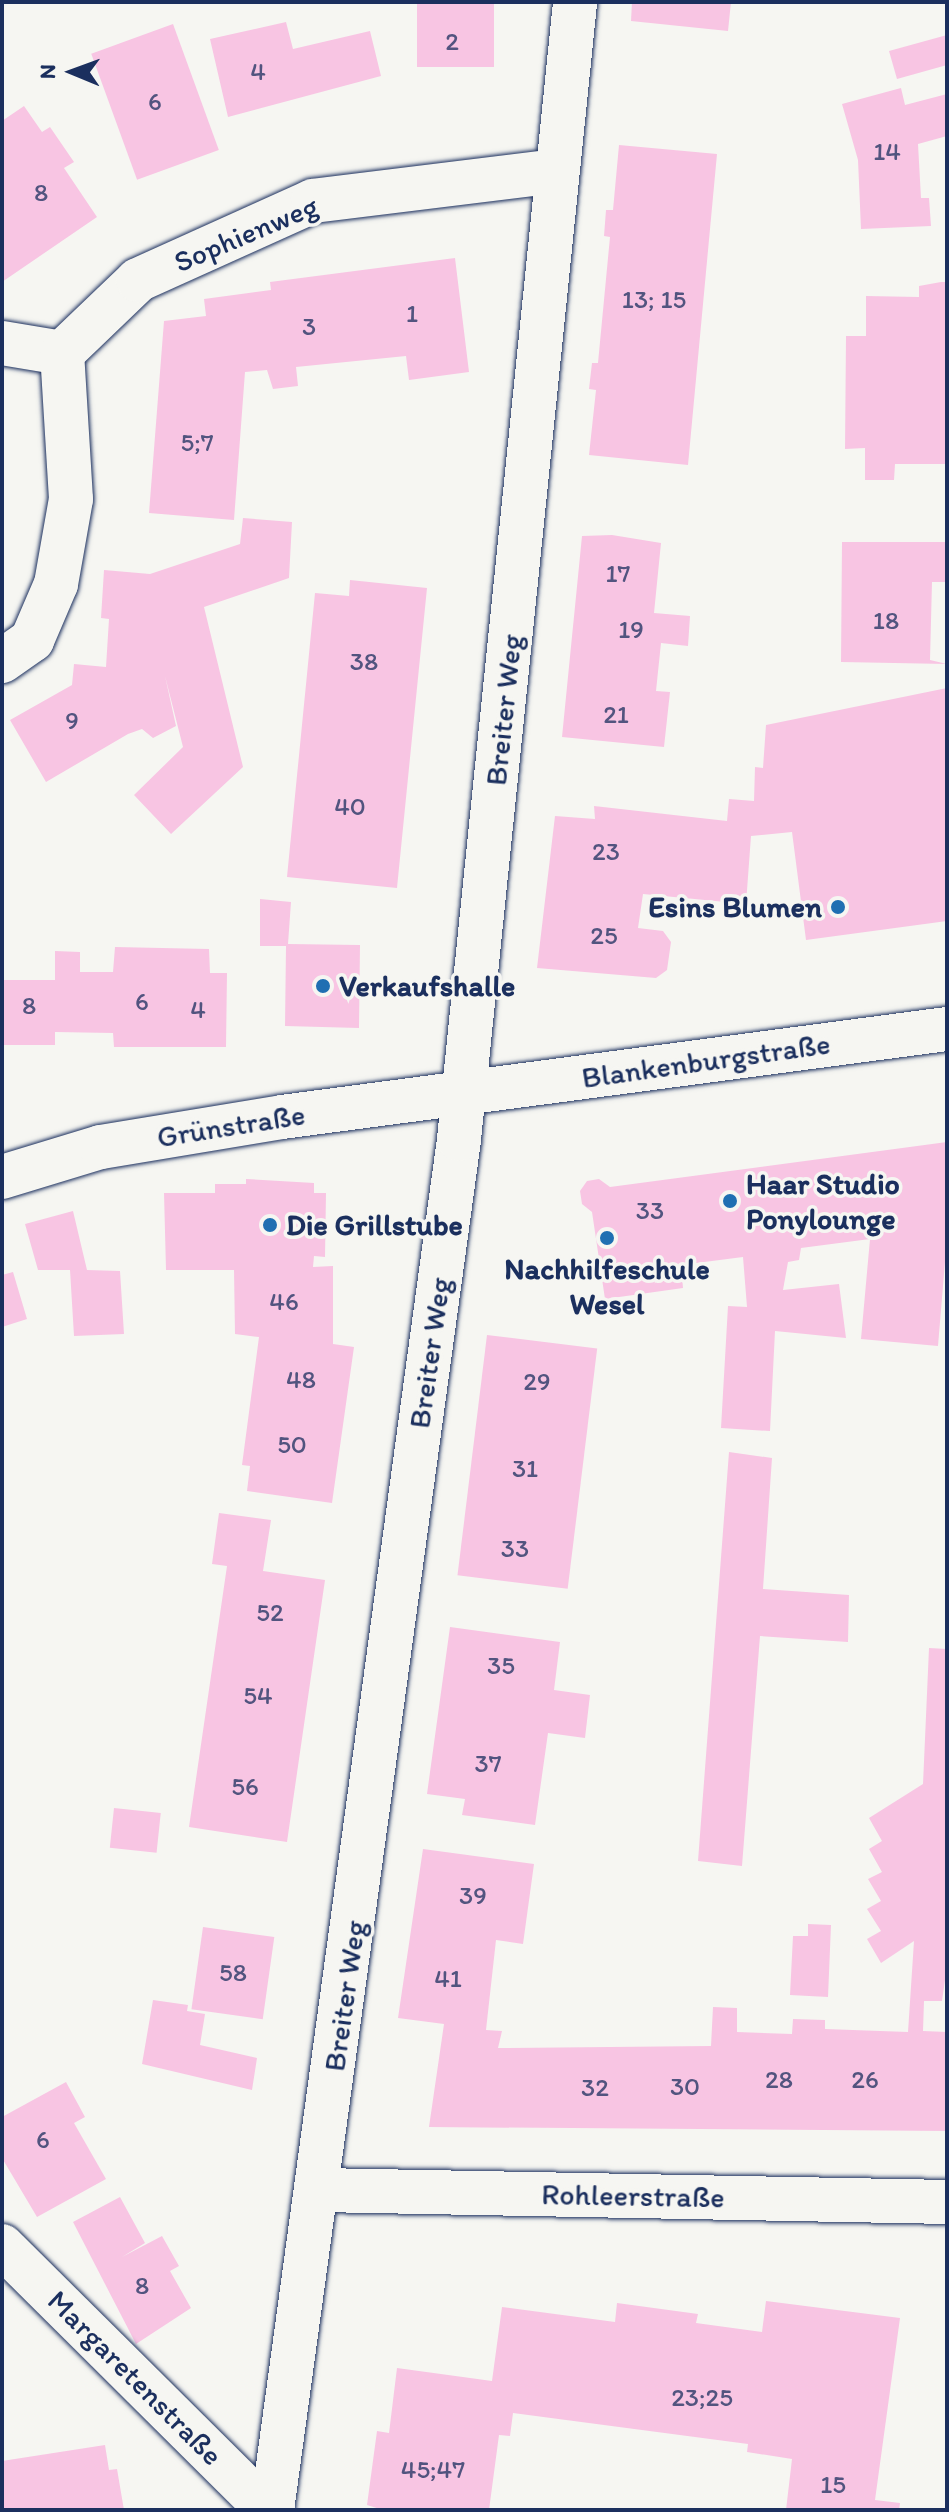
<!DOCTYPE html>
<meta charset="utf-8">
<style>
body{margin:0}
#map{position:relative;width:949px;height:2512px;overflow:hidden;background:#f6f6f2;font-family:Itim,sans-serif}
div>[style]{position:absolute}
.building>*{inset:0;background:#f8c5e3;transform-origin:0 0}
.roads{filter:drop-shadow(0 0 2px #1b2f5e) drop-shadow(0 0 2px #1b2f5e)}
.minor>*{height:44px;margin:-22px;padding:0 22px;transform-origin:22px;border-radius:22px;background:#f6f6f2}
.dots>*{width:22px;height:22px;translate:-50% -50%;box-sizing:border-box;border:4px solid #f6f6f2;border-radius:50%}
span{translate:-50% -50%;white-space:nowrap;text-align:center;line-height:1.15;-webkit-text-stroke:7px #f6f6f2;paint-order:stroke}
.number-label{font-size:26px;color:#52547f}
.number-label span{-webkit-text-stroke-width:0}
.street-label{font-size:30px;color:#1b2f5e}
.poi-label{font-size:30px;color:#1b2f5e;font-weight:700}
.right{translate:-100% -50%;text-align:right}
.left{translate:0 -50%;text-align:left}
.frame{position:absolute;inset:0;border:4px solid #1b2f5e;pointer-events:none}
.north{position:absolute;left:32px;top:32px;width:80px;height:80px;-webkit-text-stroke:6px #f6f6f2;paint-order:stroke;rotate:271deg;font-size:22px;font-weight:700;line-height:32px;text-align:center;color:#1b2f5e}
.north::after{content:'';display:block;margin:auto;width:28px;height:36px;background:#1b2f5e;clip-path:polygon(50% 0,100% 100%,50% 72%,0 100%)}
</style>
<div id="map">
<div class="building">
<i style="left:417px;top:2px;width:77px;height:65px"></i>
<i style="clip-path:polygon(632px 2px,731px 2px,728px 31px,631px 21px)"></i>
<i style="clip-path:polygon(286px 22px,293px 49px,370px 31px,381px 76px,228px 117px,210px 39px)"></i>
<i style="left:173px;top:24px;width:134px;height:87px;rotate:70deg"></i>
<i style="clip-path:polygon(947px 35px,947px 65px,897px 79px,889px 51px)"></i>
<i style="clip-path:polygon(901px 88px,905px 105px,947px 94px,947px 136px,918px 144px,921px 198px,929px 198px,931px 226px,861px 229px,858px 160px,842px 104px)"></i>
<i style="clip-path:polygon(24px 106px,42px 132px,50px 127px,74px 162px,64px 168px,97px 217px,2px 282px,2px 121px)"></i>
<i style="clip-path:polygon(619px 145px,717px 154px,688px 465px,589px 455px,596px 390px,589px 389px,592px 363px,598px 363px,610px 237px,604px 236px,606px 210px,613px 210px)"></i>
<i style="clip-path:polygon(455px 258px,469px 372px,409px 380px,406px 356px,296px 367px,298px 386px,273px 389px,267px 370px,245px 372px,234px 520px,149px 513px,164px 321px,206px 316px,204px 299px,271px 290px,270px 282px)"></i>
<i style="clip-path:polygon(941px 282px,947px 282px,947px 464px,895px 464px,894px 480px,865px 480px,865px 448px,845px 449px,846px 336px,866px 336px,866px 296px,919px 297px,919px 286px)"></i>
<i style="clip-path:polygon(243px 518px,292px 522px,289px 578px,204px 607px,243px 767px,171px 834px,134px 795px,183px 747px,165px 676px,176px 726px,153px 738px,142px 729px,128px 734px,46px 782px,10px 720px,72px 685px,74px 664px,106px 667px,109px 619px,101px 618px,104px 570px,150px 574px,240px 544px)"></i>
<i style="clip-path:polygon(612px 535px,661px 543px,654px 613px,690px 616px,688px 646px,661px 643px,656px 691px,670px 692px,664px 747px,562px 737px,582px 536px)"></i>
<i style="clip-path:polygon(842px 542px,947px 542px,947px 582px,932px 582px,930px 660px,947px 664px,841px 662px)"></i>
<i style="clip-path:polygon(350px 580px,427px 588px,397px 888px,287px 877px,315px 593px,349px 596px)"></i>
<i style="clip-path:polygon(947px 688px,947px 921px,806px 940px,792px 832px,751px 836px,746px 904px,643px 894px,638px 928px,663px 931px,671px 942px,667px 970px,656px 978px,537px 968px,555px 816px,595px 819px,594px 806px,727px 821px,729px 799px,754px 801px,755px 767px,763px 768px,766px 725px)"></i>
<i style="clip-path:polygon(260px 899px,291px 902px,288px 944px,360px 945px,359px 1028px,285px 1026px,286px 946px,260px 946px)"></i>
<i style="clip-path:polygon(115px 947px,209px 949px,210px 973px,227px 973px,226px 1047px,114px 1047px,113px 1033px,55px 1032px,55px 1045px,2px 1045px,2px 980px,55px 980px,55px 951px,80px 952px,80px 972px,113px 972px)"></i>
<i style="clip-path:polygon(947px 1142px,947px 1238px,938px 1346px,861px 1339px,870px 1239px,801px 1248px,799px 1260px,788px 1262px,783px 1290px,839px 1284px,846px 1338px,775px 1331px,770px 1431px,721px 1428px,728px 1306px,747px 1307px,743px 1257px,681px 1265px,683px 1288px,605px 1299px,592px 1212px,582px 1204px,580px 1191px,587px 1181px,599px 1179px,610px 1187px)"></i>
<i style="clip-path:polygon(246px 1179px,314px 1183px,314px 1193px,326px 1193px,325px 1257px,314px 1256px,313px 1267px,333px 1266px,333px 1344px,354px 1347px,332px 1503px,247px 1491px,250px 1466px,242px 1465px,259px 1337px,235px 1334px,234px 1270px,166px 1270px,164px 1193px,215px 1193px,215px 1184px,246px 1184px)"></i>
<i style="clip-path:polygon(73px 1211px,87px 1270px,120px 1271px,124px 1334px,74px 1336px,70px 1270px,38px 1270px,25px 1224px)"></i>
<i style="clip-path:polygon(13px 1272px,27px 1319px,2px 1327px,2px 1275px)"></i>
<i style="left:487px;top:1335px;width:111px;height:242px;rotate:7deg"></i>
<i style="clip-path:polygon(729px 1452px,772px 1458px,763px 1589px,849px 1595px,848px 1642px,760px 1636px,742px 1866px,698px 1861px)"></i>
<i style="clip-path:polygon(219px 1513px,271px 1520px,263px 1571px,325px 1580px,287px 1842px,189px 1827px,227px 1566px,212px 1564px)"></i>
<i style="clip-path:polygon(450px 1627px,560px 1642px,554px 1690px,590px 1695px,585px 1738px,548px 1733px,535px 1825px,462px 1815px,465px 1799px,427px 1794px)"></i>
<i style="clip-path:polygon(929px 1648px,947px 1649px,947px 1966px,942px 2001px,924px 2001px,923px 2031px,947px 2032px,947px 2131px,429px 2127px,444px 2024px,398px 2018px,423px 1849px,534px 1864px,523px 1944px,496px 1940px,486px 2030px,502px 2031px,498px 2048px,711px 2046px,713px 2007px,737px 2008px,737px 2032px,792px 2034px,793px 2019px,825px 2020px,825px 2029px,908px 2032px,914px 1941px,881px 1963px,867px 1939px,881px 1931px,867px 1909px,881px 1901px,868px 1879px,882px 1872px,869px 1849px,882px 1841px,869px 1818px,923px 1784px)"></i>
<i style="left:114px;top:1808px;width:47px;height:40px;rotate:6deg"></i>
<i style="clip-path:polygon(808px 1924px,831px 1925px,828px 1997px,790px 1995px,793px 1936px,808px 1936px)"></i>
<i style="left:203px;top:1927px;width:72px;height:83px;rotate:8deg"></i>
<i style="clip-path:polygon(153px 2000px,188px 2005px,187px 2011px,205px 2014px,200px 2045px,257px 2058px,252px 2090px,142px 2064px)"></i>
<i style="clip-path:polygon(66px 2082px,85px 2117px,74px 2123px,106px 2179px,37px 2217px,2px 2158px,2px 2117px)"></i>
<i style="clip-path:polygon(120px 2197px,145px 2243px,122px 2257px,162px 2236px,179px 2266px,170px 2271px,191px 2308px,136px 2344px,73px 2222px)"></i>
<i style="clip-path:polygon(766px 2301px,900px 2318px,875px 2500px,900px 2503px,899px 2510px,786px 2510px,792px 2459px,747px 2452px,748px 2444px,513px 2413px,510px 2436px,499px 2435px,489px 2510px,383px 2510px,367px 2505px,377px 2431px,389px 2433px,397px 2368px,492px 2381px,502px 2307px,615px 2322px,617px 2303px,698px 2314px,696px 2323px,762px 2332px)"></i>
<i style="clip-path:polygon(105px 2445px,109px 2470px,117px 2469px,124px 2510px,2px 2510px,2px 2461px)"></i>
</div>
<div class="roads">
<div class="minor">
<i style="left:2px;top:343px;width:61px;rotate:9.5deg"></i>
<i style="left:62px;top:353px;width:105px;rotate:-43.8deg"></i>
<i style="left:138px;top:280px;width:192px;rotate:-24.3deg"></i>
<i style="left:313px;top:201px;width:245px;rotate:-7deg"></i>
<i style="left:2px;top:661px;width:37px;rotate:-35deg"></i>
<i style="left:32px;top:640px;width:61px;rotate:-66.8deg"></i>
<i style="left:56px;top:584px;width:86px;rotate:-80deg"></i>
<i style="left:71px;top:499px;width:146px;rotate:-93.5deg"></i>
<i style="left:2px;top:1177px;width:103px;rotate:-16.9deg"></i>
<i style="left:101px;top:1147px;width:183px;rotate:-9.4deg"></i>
<i style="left:282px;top:1117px;width:671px;rotate:-7.54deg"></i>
<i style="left:319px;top:2190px;width:628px;rotate:1.09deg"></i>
<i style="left:2px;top:2246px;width:375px;rotate:44.8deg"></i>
<i style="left:272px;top:2510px;width:1384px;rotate:-82.23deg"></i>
<i style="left:459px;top:1139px;width:1143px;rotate:-84.17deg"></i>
</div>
</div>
<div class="dots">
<i style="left:838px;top:907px;background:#1f6fb2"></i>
<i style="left:323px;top:986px;background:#1f6fb2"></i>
<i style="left:730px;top:1201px;background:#1f6fb2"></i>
<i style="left:270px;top:1225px;background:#1f6fb2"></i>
<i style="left:607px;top:1238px;background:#1f6fb2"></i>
</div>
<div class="number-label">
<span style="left:452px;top:42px">2</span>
<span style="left:258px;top:72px">4</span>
<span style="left:155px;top:102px">6</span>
<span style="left:887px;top:152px">14</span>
<span style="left:41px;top:193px">8</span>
<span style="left:654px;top:300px">13; 15</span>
<span style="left:412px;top:314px">1</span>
<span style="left:309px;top:327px">3</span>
<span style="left:197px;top:443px">5;7</span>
<span style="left:618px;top:574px">17</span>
<span style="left:886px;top:621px">18</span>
<span style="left:631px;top:630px">19</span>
<span style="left:364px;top:662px">38</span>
<span style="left:616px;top:715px">21</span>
<span style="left:72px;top:721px">9</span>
<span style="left:350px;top:807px">40</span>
<span style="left:606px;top:852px">23</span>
<span style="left:604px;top:936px">25</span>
<span style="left:142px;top:1002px">6</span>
<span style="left:29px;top:1006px">8</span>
<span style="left:198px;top:1010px">4</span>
<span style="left:650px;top:1211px">33</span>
<span style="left:284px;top:1302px">46</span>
<span style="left:301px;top:1380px">48</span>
<span style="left:537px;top:1382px">29</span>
<span style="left:292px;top:1445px">50</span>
<span style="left:525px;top:1469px">31</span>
<span style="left:515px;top:1549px">33</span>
<span style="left:270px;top:1613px">52</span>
<span style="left:501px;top:1666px">35</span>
<span style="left:258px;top:1696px">54</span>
<span style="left:488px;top:1764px">37</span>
<span style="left:245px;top:1787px">56</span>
<span style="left:473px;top:1896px">39</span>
<span style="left:233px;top:1973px">58</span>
<span style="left:448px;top:1979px">41</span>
<span style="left:779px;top:2080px">28</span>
<span style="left:865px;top:2080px">26</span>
<span style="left:685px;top:2087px">30</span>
<span style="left:595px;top:2088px">32</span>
<span style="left:43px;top:2140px">6</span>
<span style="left:142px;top:2286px">8</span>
<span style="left:702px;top:2398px">23;25</span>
<span style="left:433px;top:2470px">45;47</span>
<span style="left:833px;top:2485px">15</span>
</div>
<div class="street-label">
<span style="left:246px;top:234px;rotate:-23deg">Sophienweg</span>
<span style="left:504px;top:710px;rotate:-84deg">Breiter Weg</span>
<span style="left:706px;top:1061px;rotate:-8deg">Blankenburgstraße</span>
<span style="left:231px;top:1126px;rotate:-9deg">Grünstraße</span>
<span style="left:430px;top:1353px;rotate:-82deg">Breiter Weg</span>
<span style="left:345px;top:1996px;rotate:-82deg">Breiter Weg</span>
<span style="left:633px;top:2196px;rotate:1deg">Rohleerstraße</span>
<span style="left:135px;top:2378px;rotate:45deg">Margaretenstraße</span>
</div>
<div class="poi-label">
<span class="right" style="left:822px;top:907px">Esins Blumen</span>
<span class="left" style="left:339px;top:986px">Verkaufshalle</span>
<span class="left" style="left:746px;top:1201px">Haar Studio<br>Ponylounge</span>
<span class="left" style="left:286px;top:1225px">Die Grillstube</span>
<span style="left:607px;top:1286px">Nachhilfeschule<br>Wesel</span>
</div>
<div class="frame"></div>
<div class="north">N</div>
</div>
